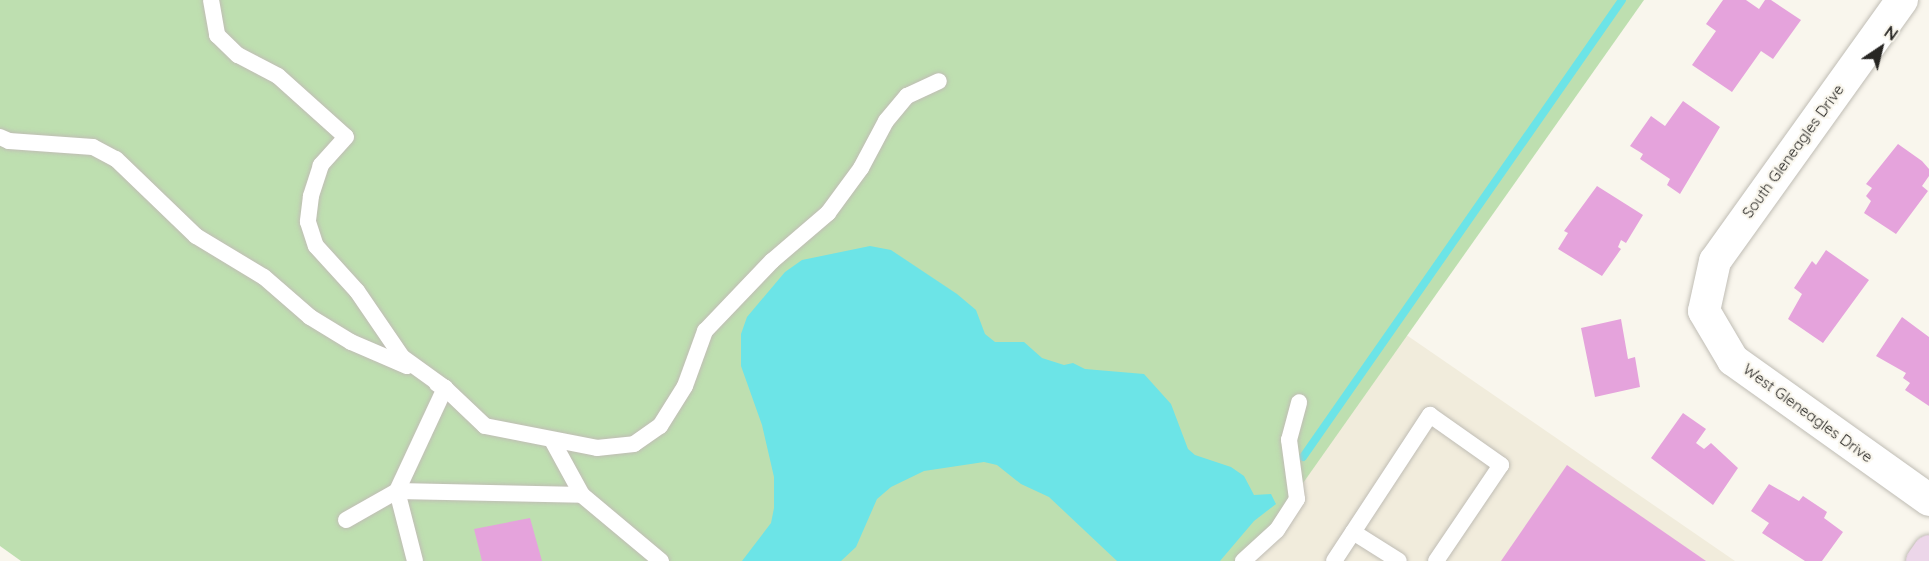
<!DOCTYPE html>
<style>
body{margin:0}
#map{position:relative;width:1929px;height:561px;overflow:hidden;background:#f9f6ed;font-family:Quicksand,sans-serif}
div>[style]{position:absolute}
.built>*{inset:0;background:#f1ecdc}
.green>*{inset:0;background:#bedfb0}
.water>*{inset:0;background:#6ce4e7}
.stream>*{height:8px;margin:-4px;padding:0 4px;transform-origin:4px;border-radius:4px;background:#6ce4e7}
.building>*{inset:0;background:#e5a3dc}
.roads{filter:drop-shadow(0 0 2px #c0bdb5) drop-shadow(0 0 2px #c0bdb5)}
.lane>*{height:16px;margin:-8px;padding:0 8px;transform-origin:8px;border-radius:8px;background:#fff}
.street>*{height:32px;margin:-16px;padding:0 16px;transform-origin:16px;border-radius:16px;background:#fff}
.secondary>*{height:33px;margin:-16.5px;padding:0 16.5px;transform-origin:16.5px;border-radius:16.5px;background:#ecd6e9}
span{translate:-50% -50%;white-space:nowrap;text-align:center;line-height:1.15;-webkit-text-stroke:4.5px #f9f6ed;paint-order:stroke}
.street-label{font-size:15px;color:#272623}
.north{position:absolute;left:1851px;top:18px;width:60px;height:60px;-webkit-text-stroke:4px #f9f6ed;paint-order:stroke;rotate:35deg;font-size:16px;font-weight:700;line-height:24px;text-align:center;color:#272623}
.north::after{content:'';display:block;margin:auto;width:21px;height:27px;background:#272623;clip-path:polygon(50% 0,100% 100%,50% 72%,0 100%)}
</style>
<div id="map">
<div class="built">
<i style="clip-path:polygon(1405px 334px,1735px 561px,1248px 561px)"></i>
</div>
<div class="green">
<i style="clip-path:polygon(0 0,1644px 0,1248px 561px,21px 561px,0 546px)"></i>
</div>
<div class="water">
<i style="clip-path:polygon(870px 246px,891px 250px,957px 294px,976px 310px,985px 334px,995px 342px,1024px 342px,1042px 358px,1064px 365px,1073px 363px,1085px 369px,1144px 374px,1171px 404px,1188px 449px,1195px 455px,1231px 467px,1244px 476px,1254px 495px,1271px 494px,1276px 504px,1254px 521px,1220px 561px,1117px 561px,1049px 497px,1021px 484px,997px 465px,984px 462px,924px 471px,891px 487px,877px 499px,856px 547px,841px 561px,742px 561px,771px 523px,774px 508px,774px 477px,762px 425px,741px 366px,741px 334px,747px 317px,785px 272px,802px 260px)"></i>
</div>
<div class="stream">
<i style="left:1303px;top:457px;width:557px;rotate:-55.08deg"></i>
</div>
<div class="building">
<i style="clip-path:polygon(1723px 0,1746px 0,1759px 9px,1765px 0,1771px 0,1801px 20px,1773px 59px,1761px 51px,1732px 92px,1692px 65px,1716px 31px,1706px 24px)"></i>
<i style="clip-path:polygon(1683px 101px,1720px 127px,1680px 194px,1667px 185px,1670px 179px,1640px 159px,1643px 154px,1630px 146px,1651px 116px,1665px 126px)"></i>
<i style="clip-path:polygon(1898px 144px,1922px 161px,1929px 169px,1929px 176px,1922px 186px,1928px 191px,1896px 234px,1864px 213px,1871px 201px,1866px 196px,1872px 188px,1866px 184px)"></i>
<i style="clip-path:polygon(1597px 186px,1643px 215px,1626px 243px,1621px 240px,1618px 247px,1621px 249px,1602px 276px,1558px 249px,1568px 233px,1564px 231px)"></i>
<i style="clip-path:polygon(1826px 250px,1869px 280px,1823px 343px,1788px 319px,1802px 294px,1794px 288px,1812px 261px,1816px 265px)"></i>
<i style="clip-path:polygon(1902px 317px,1929px 337px,1929px 406px,1905px 390px,1910px 383px,1903px 378px,1906px 373px,1876px 356px)"></i>
<i style="clip-path:polygon(1621px 319px,1628px 359px,1635px 357px,1640px 387px,1595px 397px,1581px 328px)"></i>
<i style="clip-path:polygon(1683px 413px,1706px 429px,1696px 443px,1704px 449px,1711px 443px,1738px 468px,1713px 505px,1651px 458px)"></i>
<i style="clip-path:polygon(1567px 465px,1706px 561px,1501px 561px)"></i>
<i style="clip-path:polygon(1769px 484px,1799px 501px,1803px 496px,1827px 512px,1824px 518px,1843px 532px,1822px 561px,1805px 561px,1762px 533px,1769px 523px,1751px 511px)"></i>
<i style="clip-path:polygon(530px 518px,542px 561px,482px 561px,474px 529px)"></i>
</div>
<div class="roads">
<div class="lane">
<i style="left:211px;top:0;width:36px;rotate:80deg"></i>
<i style="left:217px;top:35px;width:29px;rotate:44deg"></i>
<i style="left:238px;top:55px;width:45px;rotate:27.7deg"></i>
<i style="left:278px;top:76px;width:91px;rotate:41.9deg"></i>
<i style="left:346px;top:137px;width:38px;rotate:132deg"></i>
<i style="left:321px;top:165px;width:33px;rotate:108deg"></i>
<i style="left:311px;top:196px;width:26px;rotate:97deg"></i>
<i style="left:308px;top:222px;width:25px;rotate:72deg"></i>
<i style="left:316px;top:246px;width:61px;rotate:47.7deg"></i>
<i style="left:357px;top:291px;width:80px;rotate:55.7deg"></i>
<i style="left:402px;top:357px;width:53px;rotate:35.8deg"></i>
<i style="left:445px;top:388px;width:55px;rotate:43.5deg"></i>
<i style="left:485px;top:426px;width:114px;rotate:11.1deg"></i>
<i style="left:597px;top:448px;width:37px;rotate:-6deg"></i>
<i style="left:634px;top:444px;width:32px;rotate:-35deg"></i>
<i style="left:660px;top:426px;width:47px;rotate:-58deg"></i>
<i style="left:685px;top:386px;width:59px;rotate:-70deg"></i>
<i style="left:705px;top:331px;width:97px;rotate:-46.3deg"></i>
<i style="left:772px;top:261px;width:74px;rotate:-40.6deg"></i>
<i style="left:828px;top:213px;width:56px;rotate:-53.7deg"></i>
<i style="left:861px;top:168px;width:53px;rotate:-62deg"></i>
<i style="left:886px;top:121px;width:33px;rotate:-50deg"></i>
<i style="left:907px;top:96px;width:35px;rotate:-25deg"></i>
<i style="left:0;top:137px;width:10px;rotate:24deg"></i>
<i style="left:9px;top:141px;width:84px;rotate:4.1deg"></i>
<i style="left:93px;top:147px;width:26px;rotate:28deg"></i>
<i style="left:116px;top:159px;width:111px;rotate:43.9deg"></i>
<i style="left:196px;top:236px;width:79px;rotate:31.1deg"></i>
<i style="left:264px;top:277px;width:61px;rotate:41deg"></i>
<i style="left:310px;top:317px;width:48px;rotate:31.4deg"></i>
<i style="left:351px;top:342px;width:61px;rotate:23.2deg"></i>
<i style="left:553px;top:442px;width:60px;rotate:61.3deg"></i>
<i style="left:582px;top:495px;width:103px;rotate:39.9deg"></i>
<i style="left:346px;top:520px;width:59px;rotate:-29.6deg"></i>
<i style="left:397px;top:491px;width:185px;rotate:1.2deg"></i>
<i style="left:1353px;top:532px;width:54px;rotate:32.2deg"></i>
<i style="left:415px;top:561px;width:72px;rotate:-104.4deg"></i>
<i style="left:397px;top:491px;width:114px;rotate:-65deg"></i>
<i style="left:445px;top:388px;width:9px;rotate:-153deg"></i>
<i style="left:1243px;top:561px;width:46px;rotate:-42.4deg"></i>
<i style="left:1277px;top:530px;width:37px;rotate:-57deg"></i>
<i style="left:1297px;top:499px;width:60px;rotate:-97.7deg"></i>
<i style="left:1289px;top:440px;width:39px;rotate:-75deg"></i>
<i style="left:1334px;top:561px;width:175px;rotate:-56.7deg"></i>
<i style="left:1430px;top:415px;width:87px;rotate:35.2deg"></i>
<i style="left:1501px;top:465px;width:116px;rotate:124.1deg"></i>
</div>
<div class="street">
<i style="left:1902px;top:0;width:321px;rotate:125.6deg"></i>
<i style="left:1715px;top:261px;width:51px;rotate:102.4deg"></i>
<i style="left:1704px;top:311px;width:57px;rotate:59.4deg"></i>
<i style="left:1733px;top:360px;width:241px;rotate:35.5deg"></i>
</div>
<div class="secondary">
<i style="left:1922px;top:561px;width:12px;rotate:-55deg"></i>
</div>
</div>
<div class="street-label">
<span style="left:1793px;top:151px;rotate:-54deg">South Gleneagles Drive</span>
<span style="left:1808px;top:413px;rotate:36deg">West Gleneagles Drive</span>
</div>
<div class="north">N</div>
</div>
